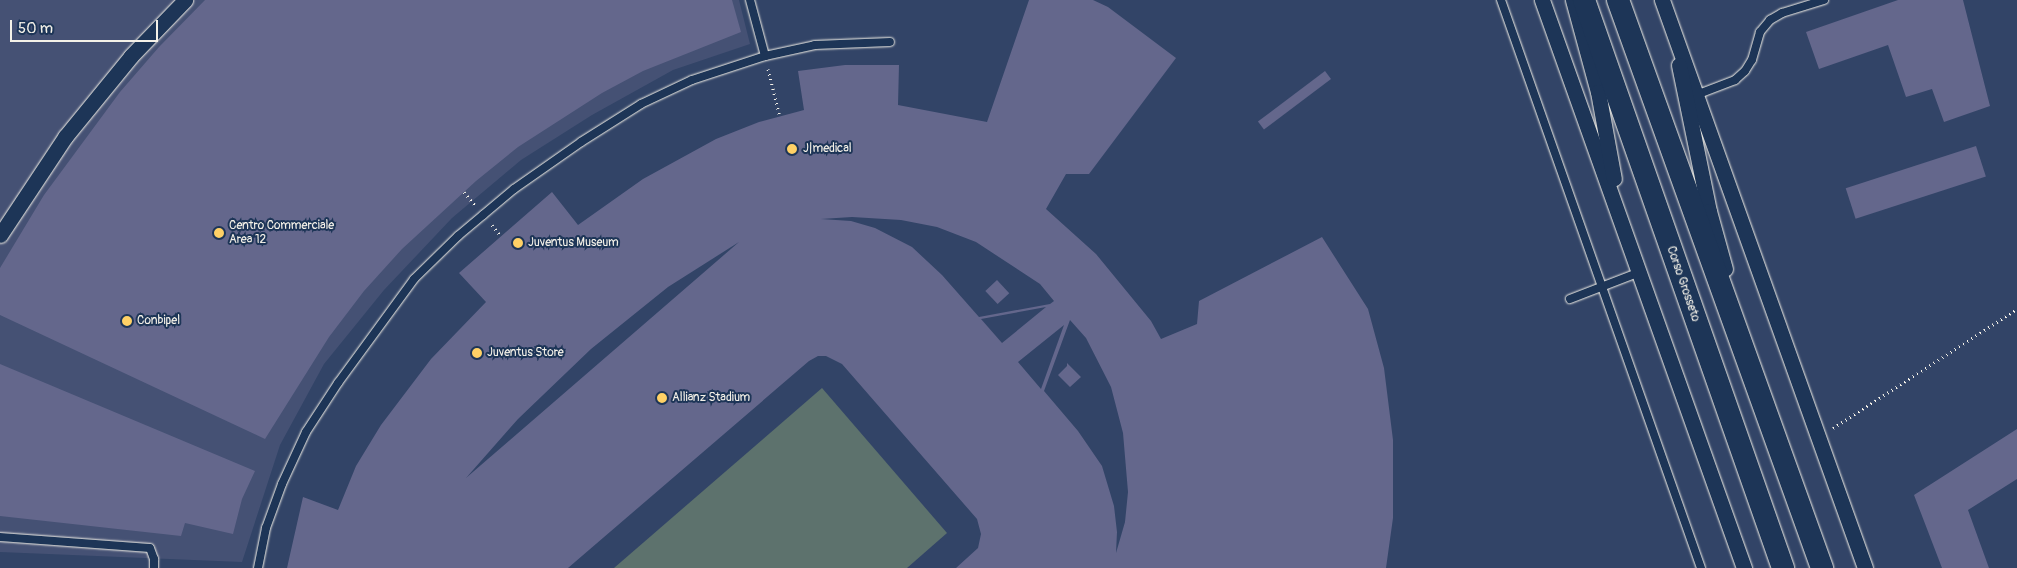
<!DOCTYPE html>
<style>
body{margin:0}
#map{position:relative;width:2017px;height:568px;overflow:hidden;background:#324467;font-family:Pangolin,sans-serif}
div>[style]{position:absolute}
.built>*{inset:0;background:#455174}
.green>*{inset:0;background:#5d726d}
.building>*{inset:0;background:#64678c;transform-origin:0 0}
.path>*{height:3px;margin-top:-1.5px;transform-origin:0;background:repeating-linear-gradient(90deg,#f4f1e8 0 1px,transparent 0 5px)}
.roads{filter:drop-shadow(0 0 1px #f4f1e8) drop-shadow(0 0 1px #f4f1e8)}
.lane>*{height:8px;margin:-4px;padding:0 4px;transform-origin:4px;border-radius:4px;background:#1d3557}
.street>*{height:15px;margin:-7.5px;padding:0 7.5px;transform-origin:7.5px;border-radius:7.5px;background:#1d3557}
.secondary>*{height:22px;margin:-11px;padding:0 11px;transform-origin:11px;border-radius:11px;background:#1d3557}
.dots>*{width:14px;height:14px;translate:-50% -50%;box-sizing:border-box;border:2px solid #1d3557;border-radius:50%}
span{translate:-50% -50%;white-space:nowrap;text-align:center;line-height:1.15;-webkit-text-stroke:4px #1d3557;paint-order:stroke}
.poi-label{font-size:12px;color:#f4f1e8}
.left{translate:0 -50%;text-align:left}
.street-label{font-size:12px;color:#f4f1e8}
.scale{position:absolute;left:10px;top:20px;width:148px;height:22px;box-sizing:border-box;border:2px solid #f4f1e8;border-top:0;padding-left:6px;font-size:15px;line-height:18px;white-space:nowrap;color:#f4f1e8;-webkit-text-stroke:4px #1d3557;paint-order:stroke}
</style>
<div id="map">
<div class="built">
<i style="clip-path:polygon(0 0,739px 0,750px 44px,673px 70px,592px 115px,521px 160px,452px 218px,384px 290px,324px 364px,280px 445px,242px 562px,0 552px)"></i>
</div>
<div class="green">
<i style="clip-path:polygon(822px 388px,947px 533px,907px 568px,614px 568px)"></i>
</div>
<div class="building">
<i style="clip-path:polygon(205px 0,732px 0,741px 32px,643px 71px,602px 93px,518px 147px,476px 181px,402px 249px,364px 291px,329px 337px,265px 439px,0 315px,0 268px,44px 195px,120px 92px,159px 47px)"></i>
<i style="clip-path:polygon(evenodd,1029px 0,1093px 0,1108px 7px,1176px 58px,1089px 174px,1066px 174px,1046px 209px,1096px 254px,1151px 321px,1161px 339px,1197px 324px,1199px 301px,1322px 237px,1368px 309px,1384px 368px,1393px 440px,1393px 518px,1386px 568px,956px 568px,978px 548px,981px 534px,977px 519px,842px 364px,826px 356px,818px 356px,809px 361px,568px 568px,287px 568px,303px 497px,338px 510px,356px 466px,381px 425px,431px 359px,486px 302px,459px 273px,552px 192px,578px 225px,643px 179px,716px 139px,759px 122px,804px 110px,798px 71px,845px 65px,899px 65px,898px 105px,987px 122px,1029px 0,852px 217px,901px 220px,937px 227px,976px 242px,1040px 284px,1054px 301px,1050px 304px,979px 317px,942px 275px,912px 247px,875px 228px,851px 221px,821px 219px,852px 217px,1029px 0,739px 242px,481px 465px,466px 478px,518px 419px,591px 349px,668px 287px,739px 242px,1029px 0,1046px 307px,1002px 343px,981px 319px,1046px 307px,1029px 0,1070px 320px,1086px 338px,1111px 387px,1123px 433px,1128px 492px,1125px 522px,1116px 553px,1117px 532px,1114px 506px,1102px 466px,1078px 431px,1044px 391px,1070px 320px,1029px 0,1064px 325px,1041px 389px,1018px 362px,1064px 325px)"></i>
<i style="clip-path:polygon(1898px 0,1963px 0,1990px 106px,1944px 122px,1932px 89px,1906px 97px,1888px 45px,1819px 69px,1806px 32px)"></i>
<i style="left:1325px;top:71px;width:10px;height:84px;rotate:53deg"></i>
<i style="left:1976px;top:146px;width:32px;height:137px;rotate:72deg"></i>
<i style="left:997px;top:280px;width:18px;height:16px;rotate:47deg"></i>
<i style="clip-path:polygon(1067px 363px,1081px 377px,1070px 387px,1058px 375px,1067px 366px)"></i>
<i style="clip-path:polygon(0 364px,255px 471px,242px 499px,233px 534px,185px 523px,181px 536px,0 516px)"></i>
<i style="clip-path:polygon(2017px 429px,2017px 479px,1968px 510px,1989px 568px,1942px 568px,1914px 495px)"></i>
</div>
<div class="path">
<i style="left:768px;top:69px;width:49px;rotate:76deg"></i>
<i style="left:464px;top:192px;width:17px;rotate:50deg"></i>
<i style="left:492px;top:225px;width:13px;rotate:51deg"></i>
<i style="left:1833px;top:428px;width:219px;rotate:-32.9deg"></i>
</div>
<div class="roads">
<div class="lane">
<i style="left:750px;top:0;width:58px;rotate:75deg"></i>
<i style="left:1501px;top:0;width:602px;rotate:70.6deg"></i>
<i style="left:1696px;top:95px;width:42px;rotate:-21deg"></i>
<i style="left:1735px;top:80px;width:13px;rotate:-42deg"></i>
<i style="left:1745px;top:71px;width:13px;rotate:-58deg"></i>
<i style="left:1752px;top:60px;width:29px;rotate:-74deg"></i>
<i style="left:1760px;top:32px;width:16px;rotate:-50deg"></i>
<i style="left:1770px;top:20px;width:14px;rotate:-30deg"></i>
<i style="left:1782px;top:13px;width:44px;rotate:-17.2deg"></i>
<i style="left:1570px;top:299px;width:75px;rotate:-21.1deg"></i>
<i style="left:0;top:537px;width:150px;rotate:4.2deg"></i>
<i style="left:150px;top:548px;width:12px;rotate:70deg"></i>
<i style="left:154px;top:559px;width:9px;rotate:90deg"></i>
<i style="left:258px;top:568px;width:41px;rotate:-78.7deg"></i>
<i style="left:266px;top:528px;width:47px;rotate:-70deg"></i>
<i style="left:282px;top:484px;width:57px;rotate:-65.2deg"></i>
<i style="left:306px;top:432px;width:59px;rotate:-56.9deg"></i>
<i style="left:338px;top:383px;width:129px;rotate:-53.8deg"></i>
<i style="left:414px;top:279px;width:62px;rotate:-44.3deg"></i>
<i style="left:458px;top:236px;width:33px;rotate:-40deg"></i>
<i style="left:483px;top:215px;width:40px;rotate:-40deg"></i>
<i style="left:514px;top:189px;width:82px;rotate:-35deg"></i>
<i style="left:581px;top:142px;width:71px;rotate:-32.3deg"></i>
<i style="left:641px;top:104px;width:56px;rotate:-25.2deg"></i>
<i style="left:692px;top:80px;width:77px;rotate:-18.2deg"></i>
<i style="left:765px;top:56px;width:51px;rotate:-12.4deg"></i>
<i style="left:815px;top:45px;width:75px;rotate:-2.3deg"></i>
</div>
<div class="street">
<i style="left:1542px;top:0;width:603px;rotate:70.42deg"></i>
<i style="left:1573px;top:0;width:95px;rotate:74.8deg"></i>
<i style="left:1598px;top:92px;width:88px;rotate:79.6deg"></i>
<i style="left:1662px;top:0;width:603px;rotate:70.33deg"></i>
<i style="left:1679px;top:65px;width:149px;rotate:78.4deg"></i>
<i style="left:1709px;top:211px;width:60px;rotate:74.6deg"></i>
<i style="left:0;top:235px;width:118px;rotate:-56.4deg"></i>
<i style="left:65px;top:137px;width:104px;rotate:-50.8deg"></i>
<i style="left:131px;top:56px;width:78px;rotate:-46deg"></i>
</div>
<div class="secondary">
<i style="left:1584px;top:0;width:602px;rotate:70.69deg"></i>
<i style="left:1618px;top:0;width:604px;rotate:70.24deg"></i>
</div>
</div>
<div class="dots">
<i style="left:792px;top:149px;background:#ffd166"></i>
<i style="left:219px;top:233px;background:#ffd166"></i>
<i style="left:518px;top:243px;background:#ffd166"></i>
<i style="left:127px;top:321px;background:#ffd166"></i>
<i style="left:477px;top:353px;background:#ffd166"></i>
<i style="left:662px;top:398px;background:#ffd166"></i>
</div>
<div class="poi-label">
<span class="left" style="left:803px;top:149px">J|medical</span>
<span class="left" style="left:229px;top:233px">Centro Commerciale<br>Area 12</span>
<span class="left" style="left:528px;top:243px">Juventus Museum</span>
<span class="left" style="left:137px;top:321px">Conbipel</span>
<span class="left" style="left:487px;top:353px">Juventus Store</span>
<span class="left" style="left:672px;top:398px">Allianz Stadium</span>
</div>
<div class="street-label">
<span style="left:1683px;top:284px;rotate:71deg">Corso Grosseto</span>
</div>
<div class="scale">50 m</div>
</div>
